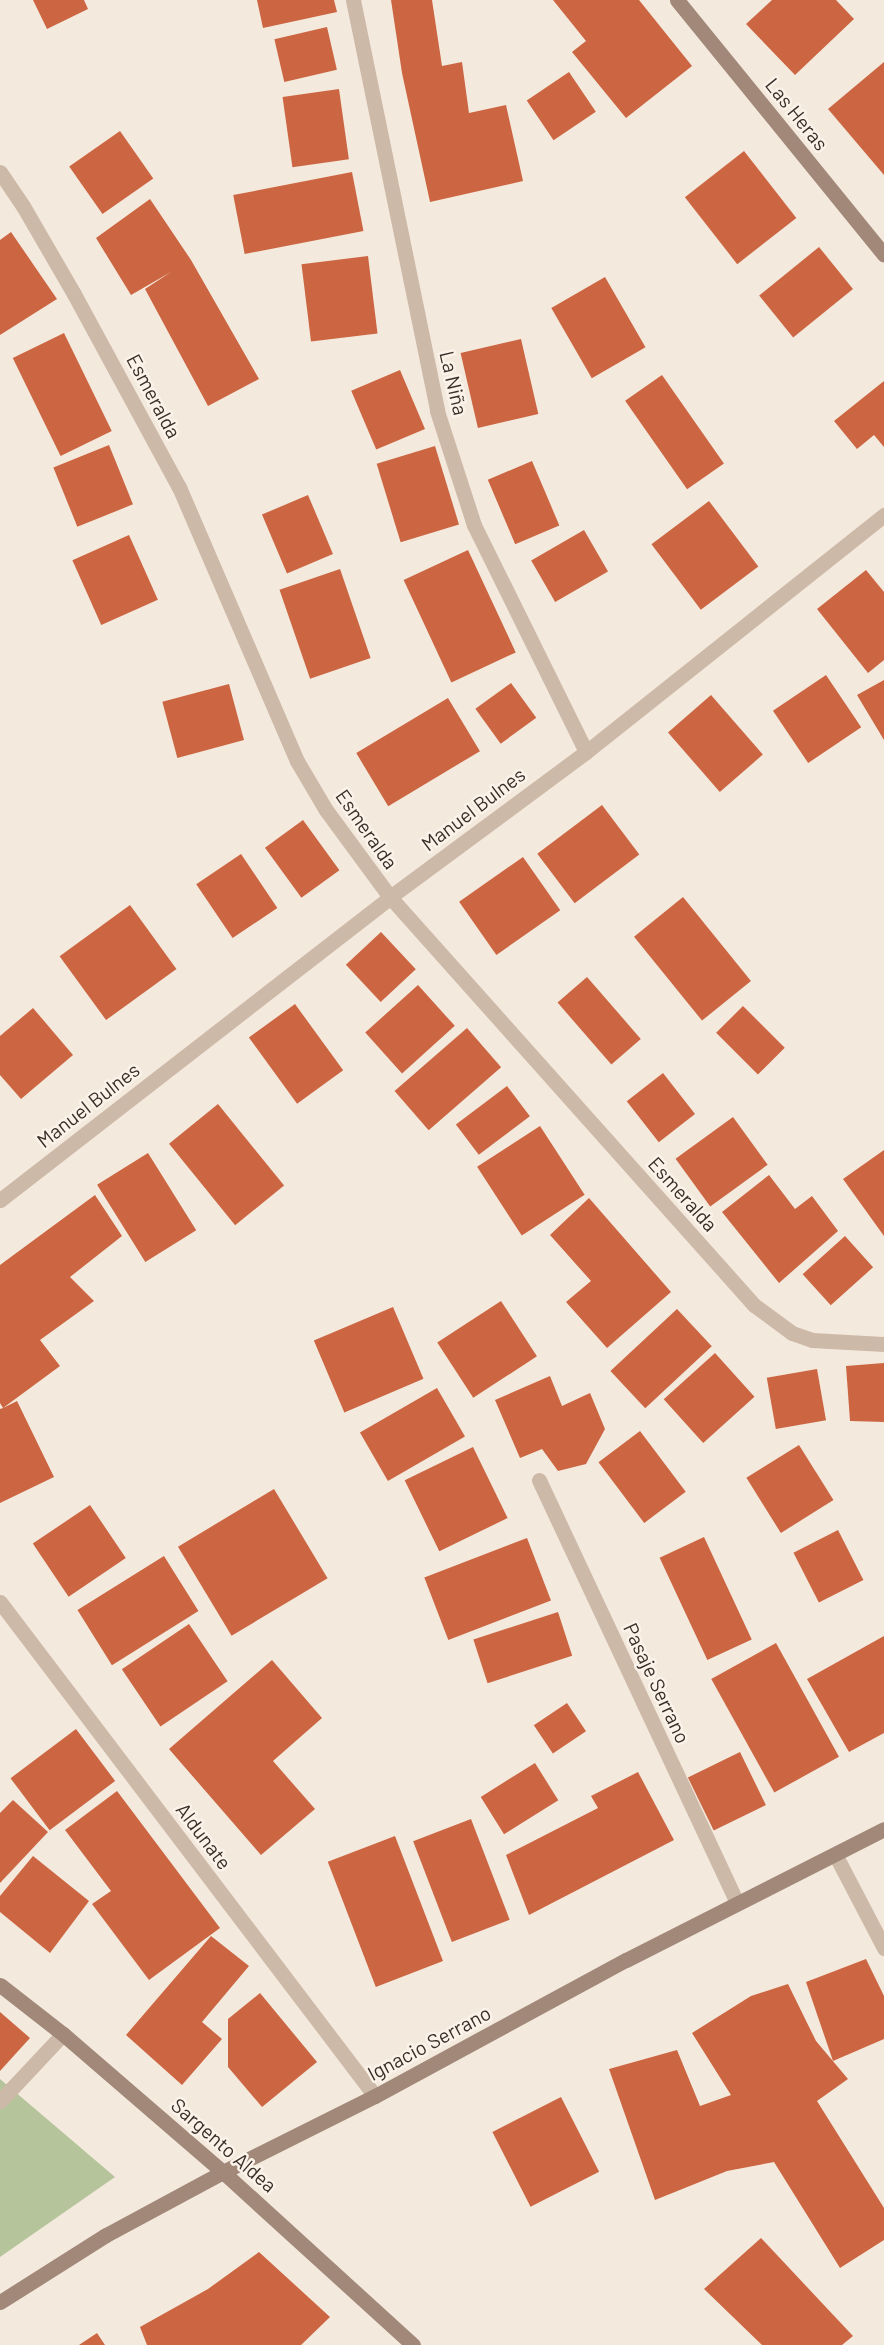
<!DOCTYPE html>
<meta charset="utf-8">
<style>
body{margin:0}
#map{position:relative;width:884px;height:2345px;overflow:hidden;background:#f4e9dd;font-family:Barlow,sans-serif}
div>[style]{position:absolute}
.green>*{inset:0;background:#b5c49b}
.building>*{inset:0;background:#cc6642;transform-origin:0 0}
.street>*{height:15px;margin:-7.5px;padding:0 7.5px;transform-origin:7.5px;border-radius:7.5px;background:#cdb9a8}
.secondary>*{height:15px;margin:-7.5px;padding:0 7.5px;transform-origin:7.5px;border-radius:7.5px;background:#a18879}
span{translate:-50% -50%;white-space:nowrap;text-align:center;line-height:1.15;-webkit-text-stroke:5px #fbf3e9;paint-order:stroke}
.street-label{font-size:20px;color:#392e28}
</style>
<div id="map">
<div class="green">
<i style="clip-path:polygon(0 2079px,115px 2177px,0 2257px)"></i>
</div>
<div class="building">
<i style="clip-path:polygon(33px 0,84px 0,88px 9px,47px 29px)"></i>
<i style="clip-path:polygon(257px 0,334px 0,337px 12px,263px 28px)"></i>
<i style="clip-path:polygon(391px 0,432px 0,442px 66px,462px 62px,469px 113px,506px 105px,523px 181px,430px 202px,402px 73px)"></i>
<i style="clip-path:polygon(553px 0,639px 0,692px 66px,626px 118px,572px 52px,586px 41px)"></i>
<i style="clip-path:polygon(772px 0,836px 0,854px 19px,795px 75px,746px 24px)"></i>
<i style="left:327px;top:27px;width:44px;height:54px;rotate:77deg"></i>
<i style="clip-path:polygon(884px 62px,884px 175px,828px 109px)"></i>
<i style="left:569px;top:72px;width:48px;height:51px;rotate:56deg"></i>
<i style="left:339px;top:89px;width:71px;height:57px;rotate:82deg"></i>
<i style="left:120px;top:131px;width:58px;height:62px;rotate:55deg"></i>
<i style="left:744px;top:151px;width:85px;height:75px;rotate:52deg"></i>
<i style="left:352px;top:172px;width:60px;height:121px;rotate:79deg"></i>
<i style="clip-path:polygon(150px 199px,191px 260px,259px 379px,208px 406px,145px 289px,171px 272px,131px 295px,96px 238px)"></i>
<i style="clip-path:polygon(11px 232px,57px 299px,0 335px,0 240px)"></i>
<i style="left:819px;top:247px;width:54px;height:77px;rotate:51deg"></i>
<i style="left:368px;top:256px;width:78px;height:67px;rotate:83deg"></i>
<i style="left:605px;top:277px;width:81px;height:62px;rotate:60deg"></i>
<i style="left:64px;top:333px;width:109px;height:57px;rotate:64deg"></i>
<i style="left:521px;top:339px;width:77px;height:62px;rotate:77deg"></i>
<i style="left:400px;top:370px;width:64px;height:53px;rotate:67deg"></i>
<i style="left:662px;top:375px;width:108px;height:45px;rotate:55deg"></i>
<i style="clip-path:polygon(884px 381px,884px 447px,874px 435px,857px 449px,834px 421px)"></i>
<i style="left:109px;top:445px;width:64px;height:60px;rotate:68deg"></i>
<i style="left:435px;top:446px;width:82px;height:61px;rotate:73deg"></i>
<i style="left:532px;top:461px;width:70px;height:48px;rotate:67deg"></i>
<i style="left:308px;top:495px;width:64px;height:50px;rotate:67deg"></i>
<i style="left:709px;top:501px;width:82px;height:72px;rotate:53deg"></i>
<i style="left:584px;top:530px;width:48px;height:61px;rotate:60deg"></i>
<i style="left:129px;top:535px;width:71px;height:62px;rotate:66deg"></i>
<i style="left:468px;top:550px;width:113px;height:71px;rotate:65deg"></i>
<i style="left:340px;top:569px;width:94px;height:64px;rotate:71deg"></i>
<i style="clip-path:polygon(866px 570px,884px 592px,884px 660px,868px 673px,817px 609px)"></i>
<i style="left:826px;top:675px;width:63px;height:64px;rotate:56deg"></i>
<i style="clip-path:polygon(884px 680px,884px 740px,857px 695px)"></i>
<i style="left:511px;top:683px;width:43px;height:44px;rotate:54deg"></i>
<i style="left:229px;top:684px;width:58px;height:69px;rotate:75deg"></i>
<i style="left:711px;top:695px;width:79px;height:57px;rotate:49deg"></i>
<i style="left:448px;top:698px;width:62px;height:107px;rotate:59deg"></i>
<i style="left:602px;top:805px;width:62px;height:81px;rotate:53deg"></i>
<i style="left:303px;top:820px;width:62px;height:47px;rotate:54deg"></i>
<i style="left:241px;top:854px;width:65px;height:54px;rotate:56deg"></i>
<i style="left:523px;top:857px;width:65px;height:78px;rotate:55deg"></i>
<i style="left:683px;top:897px;width:108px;height:63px;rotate:51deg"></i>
<i style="left:130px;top:905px;width:79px;height:87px;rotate:54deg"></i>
<i style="left:381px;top:932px;width:51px;height:48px;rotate:47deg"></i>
<i style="left:587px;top:977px;width:82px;height:39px;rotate:49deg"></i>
<i style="left:418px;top:985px;width:55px;height:71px;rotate:48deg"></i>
<i style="left:295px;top:1004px;width:82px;height:57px;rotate:54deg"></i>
<i style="left:743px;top:1006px;width:59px;height:38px;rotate:45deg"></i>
<i style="clip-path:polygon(33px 1008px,73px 1055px,21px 1099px,0 1075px,0 1036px)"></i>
<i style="left:467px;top:1028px;width:52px;height:96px;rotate:49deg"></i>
<i style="left:663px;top:1073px;width:52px;height:46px;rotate:52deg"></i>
<i style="left:507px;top:1086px;width:38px;height:64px;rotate:53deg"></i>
<i style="left:218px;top:1104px;width:105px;height:63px;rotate:51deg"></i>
<i style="left:733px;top:1117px;width:59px;height:71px;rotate:54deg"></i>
<i style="left:540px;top:1126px;width:82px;height:75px;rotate:57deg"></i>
<i style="clip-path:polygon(884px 1150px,884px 1236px,843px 1179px)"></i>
<i style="left:148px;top:1153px;width:91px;height:60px;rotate:58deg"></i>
<i style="clip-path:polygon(769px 1175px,795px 1209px,812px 1196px,838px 1231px,779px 1283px,722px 1212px)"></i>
<i style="clip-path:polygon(95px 1195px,122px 1236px,70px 1277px,94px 1301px,40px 1340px,60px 1366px,3px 1408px,17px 1401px,54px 1477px,0 1503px,0 1409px,3px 1408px,0 1403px,0 1265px)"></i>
<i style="clip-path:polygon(589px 1198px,671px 1292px,607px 1348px,566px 1302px,591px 1281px,550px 1235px)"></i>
<i style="left:845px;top:1236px;width:42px;height:57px;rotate:48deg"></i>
<i style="left:501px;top:1301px;width:66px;height:76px;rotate:57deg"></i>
<i style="left:393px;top:1307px;width:78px;height:86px;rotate:67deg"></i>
<i style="left:677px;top:1309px;width:51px;height:91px;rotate:47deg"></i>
<i style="left:715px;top:1353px;width:59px;height:69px;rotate:48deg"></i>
<i style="clip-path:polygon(884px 1363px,884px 1422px,850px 1421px,846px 1366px)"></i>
<i style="left:817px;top:1369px;width:52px;height:51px;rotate:80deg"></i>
<i style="clip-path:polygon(550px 1376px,562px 1406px,590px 1393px,605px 1429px,586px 1464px,558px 1471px,542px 1449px,520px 1458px,495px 1400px)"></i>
<i style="left:437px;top:1388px;width:56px;height:89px;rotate:60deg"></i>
<i style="left:640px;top:1431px;width:76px;height:52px;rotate:53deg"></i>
<i style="left:799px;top:1445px;width:65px;height:62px;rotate:58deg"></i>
<i style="left:473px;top:1447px;width:79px;height:76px;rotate:64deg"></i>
<i style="left:274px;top:1489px;width:104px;height:112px;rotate:59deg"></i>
<i style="left:90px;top:1505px;width:64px;height:69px;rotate:56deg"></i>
<i style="left:838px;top:1530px;width:56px;height:50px;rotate:63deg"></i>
<i style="left:704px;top:1537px;width:113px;height:49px;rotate:65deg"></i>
<i style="left:527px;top:1538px;width:67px;height:110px;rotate:69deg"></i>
<i style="left:164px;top:1556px;width:65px;height:102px;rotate:58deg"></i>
<i style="left:558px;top:1612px;width:46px;height:89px;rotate:72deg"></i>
<i style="left:189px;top:1624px;width:69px;height:81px;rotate:56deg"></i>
<i style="clip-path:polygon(884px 1636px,884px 1733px,849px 1752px,807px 1679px)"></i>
<i style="left:776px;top:1643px;width:130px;height:74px;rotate:61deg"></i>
<i style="clip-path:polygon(272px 1660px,322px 1718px,273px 1761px,315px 1809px,261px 1855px,169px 1749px)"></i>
<i style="left:567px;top:1703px;width:34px;height:40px;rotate:56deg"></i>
<i style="left:76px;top:1729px;width:65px;height:82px;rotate:53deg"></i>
<i style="left:740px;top:1752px;width:59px;height:58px;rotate:64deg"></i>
<i style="left:535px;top:1763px;width:44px;height:64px;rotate:58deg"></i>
<i style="clip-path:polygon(638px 1772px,674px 1840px,529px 1915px,506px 1855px,598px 1808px,591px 1796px)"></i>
<i style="clip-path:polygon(117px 1791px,220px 1928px,149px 1980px,92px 1904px,111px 1891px,65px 1830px)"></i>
<i style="clip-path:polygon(13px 1800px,48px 1832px,0 1883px,0 1813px)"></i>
<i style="left:471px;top:1819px;width:108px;height:62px;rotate:69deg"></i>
<i style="left:395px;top:1836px;width:134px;height:72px;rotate:69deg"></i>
<i style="clip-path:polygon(33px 1856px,89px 1901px,50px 1953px,0 1912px,0 1896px)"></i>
<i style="clip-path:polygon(211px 1936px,249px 1966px,202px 2022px,222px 2039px,182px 2085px,126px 2035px)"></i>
<i style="clip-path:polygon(866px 1959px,884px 1996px,884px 2039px,833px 2061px,806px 1982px)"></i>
<i style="clip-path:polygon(788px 1984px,816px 2041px,848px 2079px,817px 2101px,884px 2208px,884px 2240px,840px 2268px,774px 2162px,727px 2171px,655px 2200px,609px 2069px,677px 2050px,700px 2106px,731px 2095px,692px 2033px,751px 1996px)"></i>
<i style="clip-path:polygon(260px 1993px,317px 2062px,262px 2107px,228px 2067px,228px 2019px)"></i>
<i style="clip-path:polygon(0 2012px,30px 2038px,0 2071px)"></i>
<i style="left:561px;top:2097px;width:84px;height:77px;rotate:63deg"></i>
<i style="clip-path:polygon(761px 2238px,853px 2336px,842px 2345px,762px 2345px,704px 2289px)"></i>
<i style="clip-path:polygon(259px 2252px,330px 2317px,301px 2345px,147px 2345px,140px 2327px,208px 2289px)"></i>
<i style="clip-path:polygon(97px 2333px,105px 2345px,79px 2345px)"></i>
</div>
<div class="street">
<i style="left:353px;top:0;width:419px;rotate:78.4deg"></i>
<i style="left:437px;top:411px;width:120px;rotate:72deg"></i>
<i style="left:474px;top:525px;width:253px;rotate:63.7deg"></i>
<i style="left:0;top:172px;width:41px;rotate:55.9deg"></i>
<i style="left:23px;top:206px;width:102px;rotate:59.9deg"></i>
<i style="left:74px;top:294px;width:220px;rotate:61.5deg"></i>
<i style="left:179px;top:487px;width:298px;rotate:66.7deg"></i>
<i style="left:297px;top:761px;width:57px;rotate:59.4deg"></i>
<i style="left:326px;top:810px;width:108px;rotate:53.7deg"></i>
<i style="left:390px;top:897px;width:547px;rotate:48.26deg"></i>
<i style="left:754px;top:1305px;width:47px;rotate:36.4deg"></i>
<i style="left:792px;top:1333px;width:21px;rotate:19deg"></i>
<i style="left:812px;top:1340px;width:72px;rotate:3.2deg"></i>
<i style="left:0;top:1200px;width:494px;rotate:-37.8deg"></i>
<i style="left:390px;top:897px;width:244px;rotate:-36.5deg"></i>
<i style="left:586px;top:752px;width:381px;rotate:-38.5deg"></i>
<i style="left:539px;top:1480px;width:467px;rotate:64.9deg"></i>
<i style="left:0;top:1602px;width:620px;rotate:52.8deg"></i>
<i style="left:836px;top:1856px;width:104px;rotate:62.4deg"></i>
<i style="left:0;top:2101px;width:92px;rotate:-46.8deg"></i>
</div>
<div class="secondary">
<i style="left:677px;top:0;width:328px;rotate:50.9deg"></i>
<i style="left:0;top:1985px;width:80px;rotate:37.9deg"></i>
<i style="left:63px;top:2034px;width:211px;rotate:40.8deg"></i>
<i style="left:223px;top:2172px;width:257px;rotate:42.3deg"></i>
<i style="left:0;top:2302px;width:125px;rotate:-32.3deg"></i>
<i style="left:106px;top:2235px;width:133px;rotate:-28.3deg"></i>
<i style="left:223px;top:2172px;width:170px;rotate:-26.6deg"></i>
<i style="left:375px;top:2096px;width:285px;rotate:-28.5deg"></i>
<i style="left:626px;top:1960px;width:289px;rotate:-26.9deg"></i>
</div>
<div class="street-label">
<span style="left:797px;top:114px;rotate:51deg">Las Heras</span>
<span style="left:454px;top:383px;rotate:77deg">La Niña</span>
<span style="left:154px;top:396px;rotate:62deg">Esmeralda</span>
<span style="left:473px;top:809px;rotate:-37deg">Manuel Bulnes</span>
<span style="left:367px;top:829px;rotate:55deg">Esmeralda</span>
<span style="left:88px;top:1105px;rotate:-38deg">Manuel Bulnes</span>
<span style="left:683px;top:1194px;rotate:48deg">Esmeralda</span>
<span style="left:657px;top:1683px;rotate:65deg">Pasaje Serrano</span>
<span style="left:204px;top:1836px;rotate:53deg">Aldunate</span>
<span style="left:429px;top:2043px;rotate:-28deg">Ignacio Serrano</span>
<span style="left:224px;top:2145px;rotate:41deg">Sargento Aldea</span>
</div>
</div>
